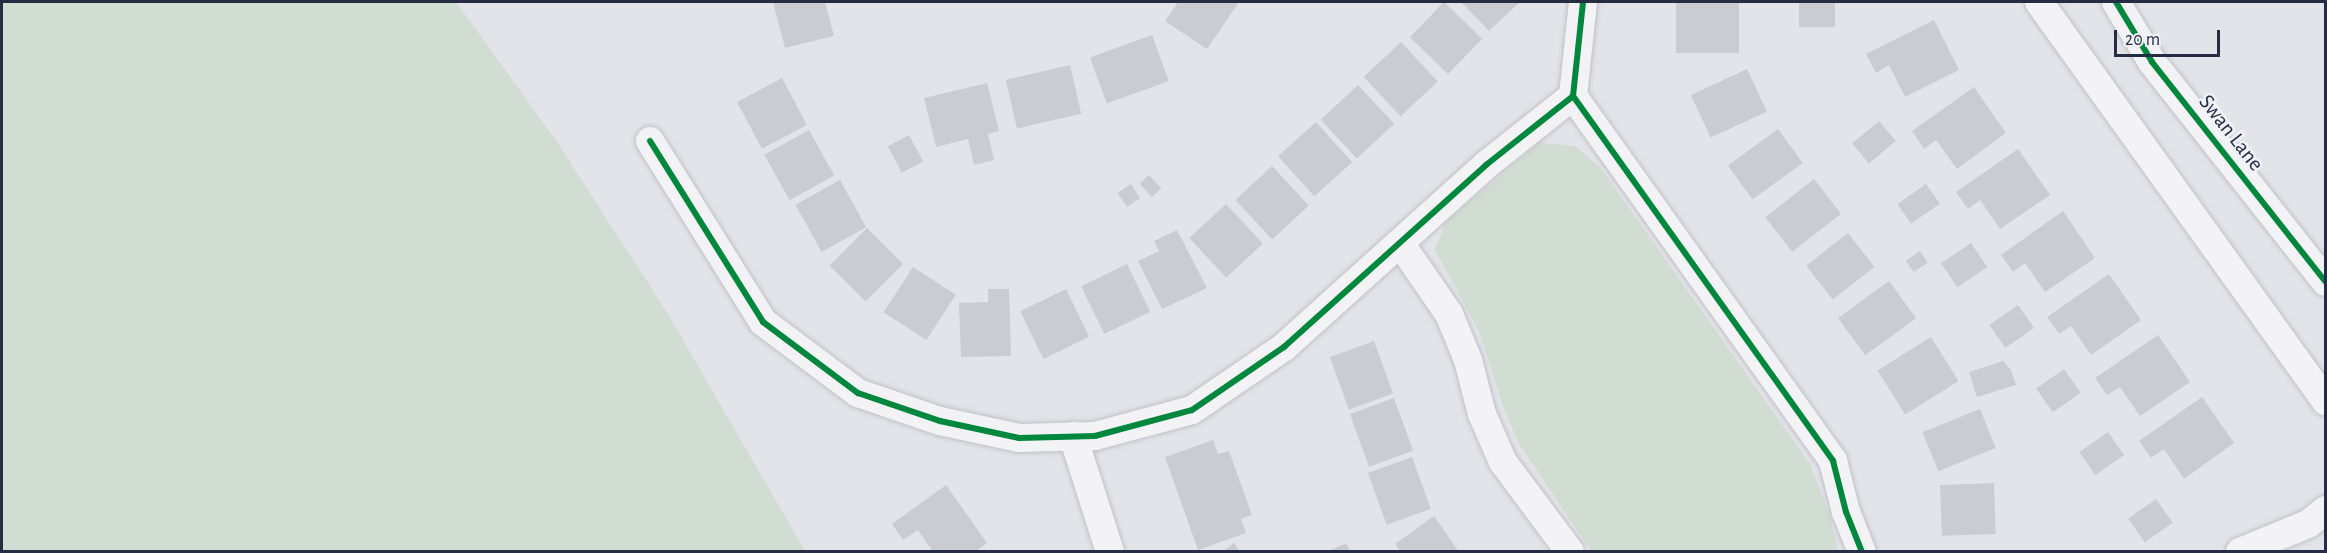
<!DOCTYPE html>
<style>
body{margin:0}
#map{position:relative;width:2327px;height:553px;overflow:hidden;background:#e3e4e9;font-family:"Alegreya Sans",sans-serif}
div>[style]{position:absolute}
.green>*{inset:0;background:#d1dcd3}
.building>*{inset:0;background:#cbccd1;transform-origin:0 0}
.roads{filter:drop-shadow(0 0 2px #c0c1c7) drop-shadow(0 0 2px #c0c1c7)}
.minor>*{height:28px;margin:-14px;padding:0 14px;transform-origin:14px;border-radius:14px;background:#f3f3f5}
.cycleway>*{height:6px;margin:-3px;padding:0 3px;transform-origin:3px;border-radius:3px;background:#00873e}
span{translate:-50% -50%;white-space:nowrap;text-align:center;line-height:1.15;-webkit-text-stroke:5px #f1f3f8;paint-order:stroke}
.street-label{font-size:22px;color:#272c45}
.frame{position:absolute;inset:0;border:3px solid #272c45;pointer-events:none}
.scale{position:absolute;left:2114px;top:30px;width:106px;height:27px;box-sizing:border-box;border:3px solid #272c45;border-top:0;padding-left:8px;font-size:18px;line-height:21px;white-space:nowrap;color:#272c45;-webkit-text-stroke:4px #f1f3f8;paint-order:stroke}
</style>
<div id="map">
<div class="green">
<i style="clip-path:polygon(2px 2px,456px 2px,555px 139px,668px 314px,805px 551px,2px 551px)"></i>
<i style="clip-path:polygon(1539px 143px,1575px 146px,1600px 167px,1810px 464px,1830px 516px,1838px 551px,1591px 551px,1518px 442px,1503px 407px,1480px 333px,1435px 250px,1446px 221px)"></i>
</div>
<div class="building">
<i style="clip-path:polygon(773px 2px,825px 2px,834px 36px,785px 48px)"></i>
<i style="clip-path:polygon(1178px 2px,1239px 2px,1207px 49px,1165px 21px)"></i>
<i style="left:1444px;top:2px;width:53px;height:49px;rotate:44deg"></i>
<i style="clip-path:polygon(1461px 2px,1520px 2px,1489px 31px)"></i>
<i style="left:1676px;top:2px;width:63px;height:51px"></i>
<i style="left:1799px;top:2px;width:36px;height:25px"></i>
<i style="clip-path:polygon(1934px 20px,1959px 70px,1905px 97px,1889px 65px,1876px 73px,1866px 54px)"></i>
<i style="left:1152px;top:35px;width:49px;height:66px;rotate:70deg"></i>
<i style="left:1401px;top:42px;width:54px;height:51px;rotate:47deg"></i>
<i style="left:1070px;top:65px;width:50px;height:66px;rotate:77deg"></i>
<i style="left:1747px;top:69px;width:47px;height:62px;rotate:65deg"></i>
<i style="left:782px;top:78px;width:53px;height:51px;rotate:62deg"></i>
<i style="clip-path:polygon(987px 83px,999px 131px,988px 134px,994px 160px,974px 165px,968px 139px,936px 147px,924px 98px)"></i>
<i style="left:1358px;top:85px;width:53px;height:51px;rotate:47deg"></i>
<i style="clip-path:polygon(1974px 87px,2006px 133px,1957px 169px,1936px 140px,1924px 149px,1912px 131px)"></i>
<i style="left:1879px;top:121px;width:26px;height:35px;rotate:50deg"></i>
<i style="left:1316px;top:122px;width:54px;height:51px;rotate:48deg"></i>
<i style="left:1778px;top:129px;width:42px;height:62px;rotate:54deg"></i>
<i style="left:809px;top:130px;width:52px;height:51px;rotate:61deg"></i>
<i style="left:909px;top:135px;width:30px;height:24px;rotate:62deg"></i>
<i style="clip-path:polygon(2018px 149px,2050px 195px,2000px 229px,1980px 200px,1968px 209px,1956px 192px)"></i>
<i style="left:1272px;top:166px;width:54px;height:50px;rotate:47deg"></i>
<i style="left:1149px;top:175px;width:18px;height:13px;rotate:47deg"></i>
<i style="left:1814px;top:179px;width:44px;height:62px;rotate:52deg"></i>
<i style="left:840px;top:180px;width:54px;height:51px;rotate:61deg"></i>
<i style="left:1131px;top:184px;width:17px;height:16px;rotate:57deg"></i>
<i style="left:1926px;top:184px;width:24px;height:35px;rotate:55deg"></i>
<i style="left:1226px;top:204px;width:54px;height:50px;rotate:47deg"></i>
<i style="clip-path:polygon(2063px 211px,2095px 258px,2045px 292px,2025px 263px,2013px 272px,2001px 255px)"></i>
<i style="left:867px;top:228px;width:51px;height:53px;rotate:45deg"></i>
<i style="clip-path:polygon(1177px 230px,1207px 288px,1162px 309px,1138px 261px,1159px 251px,1154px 241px)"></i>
<i style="left:1848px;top:233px;width:43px;height:53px;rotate:52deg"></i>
<i style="left:1971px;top:243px;width:29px;height:36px;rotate:56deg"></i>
<i style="left:1920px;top:251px;width:14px;height:17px;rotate:56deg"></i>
<i style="left:1127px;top:264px;width:53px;height:51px;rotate:64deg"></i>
<i style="left:913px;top:267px;width:51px;height:54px;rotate:33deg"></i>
<i style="clip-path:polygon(2109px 274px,2141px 320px,2091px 355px,2071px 326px,2059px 334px,2047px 317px)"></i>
<i style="left:1889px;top:281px;width:46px;height:63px;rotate:54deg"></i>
<i style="clip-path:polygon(988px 289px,1009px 289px,1011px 356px,961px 357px,959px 303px,988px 302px)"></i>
<i style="left:1066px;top:289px;width:53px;height:51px;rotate:64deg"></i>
<i style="left:2018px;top:305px;width:28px;height:35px;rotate:55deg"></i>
<i style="clip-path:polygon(2158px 335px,2190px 382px,2140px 416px,2120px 387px,2107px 395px,2095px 378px)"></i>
<i style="left:1931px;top:337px;width:52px;height:63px;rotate:58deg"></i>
<i style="left:1374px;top:341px;width:56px;height:47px;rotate:70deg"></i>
<i style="clip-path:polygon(2003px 361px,2011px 370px,2016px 385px,1977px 397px,1969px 372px)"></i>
<i style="left:2064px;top:369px;width:29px;height:34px;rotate:55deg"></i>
<i style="clip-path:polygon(2202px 397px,2234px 443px,2184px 479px,2164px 449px,2151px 458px,2139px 441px)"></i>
<i style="left:1394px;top:398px;width:56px;height:47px;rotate:70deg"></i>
<i style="left:1980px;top:409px;width:42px;height:62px;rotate:68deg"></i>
<i style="left:2108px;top:432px;width:28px;height:35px;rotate:55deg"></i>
<i style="clip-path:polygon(1213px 440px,1218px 454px,1229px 451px,1252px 515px,1241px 519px,1246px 533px,1198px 550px,1165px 457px)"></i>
<i style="left:1412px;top:457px;width:55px;height:47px;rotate:70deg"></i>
<i style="left:1994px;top:483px;width:51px;height:54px;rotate:88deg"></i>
<i style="clip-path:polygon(946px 485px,987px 543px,975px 552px,933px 552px,918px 530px,903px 540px,892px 524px)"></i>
<i style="left:2156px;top:499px;width:29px;height:34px;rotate:55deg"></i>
<i style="clip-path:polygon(1434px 516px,1459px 552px,1401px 552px,1395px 544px)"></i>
<i style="clip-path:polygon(1234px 543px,1240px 552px,1222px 552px)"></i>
<i style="clip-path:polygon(1346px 543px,1350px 552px,1327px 552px)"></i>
</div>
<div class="roads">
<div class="minor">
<i style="left:2039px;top:2px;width:492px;rotate:54.3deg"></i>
<i style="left:2116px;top:2px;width:70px;rotate:59deg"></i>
<i style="left:2152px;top:62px;width:280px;rotate:51.7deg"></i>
<i style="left:1573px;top:96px;width:448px;rotate:54.5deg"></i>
<i style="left:1833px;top:461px;width:53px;rotate:75.7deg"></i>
<i style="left:1846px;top:512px;width:43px;rotate:68.2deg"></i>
<i style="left:650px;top:141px;width:213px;rotate:58deg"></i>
<i style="left:763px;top:322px;width:119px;rotate:36.8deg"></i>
<i style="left:858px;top:393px;width:87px;rotate:18.9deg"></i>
<i style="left:940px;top:421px;width:81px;rotate:12.1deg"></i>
<i style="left:1019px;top:438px;width:76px;rotate:-1.5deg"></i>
<i style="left:1095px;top:436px;width:100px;rotate:-15deg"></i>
<i style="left:1192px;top:410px;width:112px;rotate:-34.4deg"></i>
<i style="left:1284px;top:347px;width:272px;rotate:-42deg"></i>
<i style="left:1486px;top:165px;width:111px;rotate:-38.4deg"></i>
<i style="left:1573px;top:96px;width:95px;rotate:-83.9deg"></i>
<i style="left:1400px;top:243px;width:86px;rotate:55.4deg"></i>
<i style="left:1449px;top:314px;width:50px;rotate:67.6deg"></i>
<i style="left:1468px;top:360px;width:56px;rotate:75.5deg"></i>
<i style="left:1482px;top:414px;width:52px;rotate:66.4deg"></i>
<i style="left:1503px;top:462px;width:112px;rotate:53.3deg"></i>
<i style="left:1073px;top:436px;width:122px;rotate:72.3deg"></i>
<i style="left:2240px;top:552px;width:74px;rotate:-22.4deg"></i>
<i style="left:2308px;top:524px;width:23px;rotate:-38deg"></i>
</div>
</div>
<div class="cycleway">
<i style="left:2116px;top:2px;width:70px;rotate:59deg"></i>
<i style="left:2152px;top:62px;width:280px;rotate:51.7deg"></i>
<i style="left:1573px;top:96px;width:448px;rotate:54.5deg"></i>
<i style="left:1833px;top:461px;width:53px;rotate:75.7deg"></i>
<i style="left:1846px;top:512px;width:43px;rotate:68.2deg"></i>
<i style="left:650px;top:141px;width:213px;rotate:58deg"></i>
<i style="left:763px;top:322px;width:119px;rotate:36.8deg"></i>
<i style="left:858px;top:393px;width:87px;rotate:18.9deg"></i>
<i style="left:940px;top:421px;width:81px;rotate:12.1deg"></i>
<i style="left:1019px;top:438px;width:76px;rotate:-1.5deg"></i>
<i style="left:1095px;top:436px;width:100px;rotate:-15deg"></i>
<i style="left:1192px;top:410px;width:112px;rotate:-34.4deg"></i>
<i style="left:1284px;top:347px;width:272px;rotate:-42deg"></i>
<i style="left:1486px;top:165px;width:111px;rotate:-38.4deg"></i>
<i style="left:1573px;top:96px;width:95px;rotate:-83.9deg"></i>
</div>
<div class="street-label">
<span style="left:2231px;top:133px;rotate:52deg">Swan Lane</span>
</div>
<div class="frame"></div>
<div class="scale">20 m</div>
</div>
